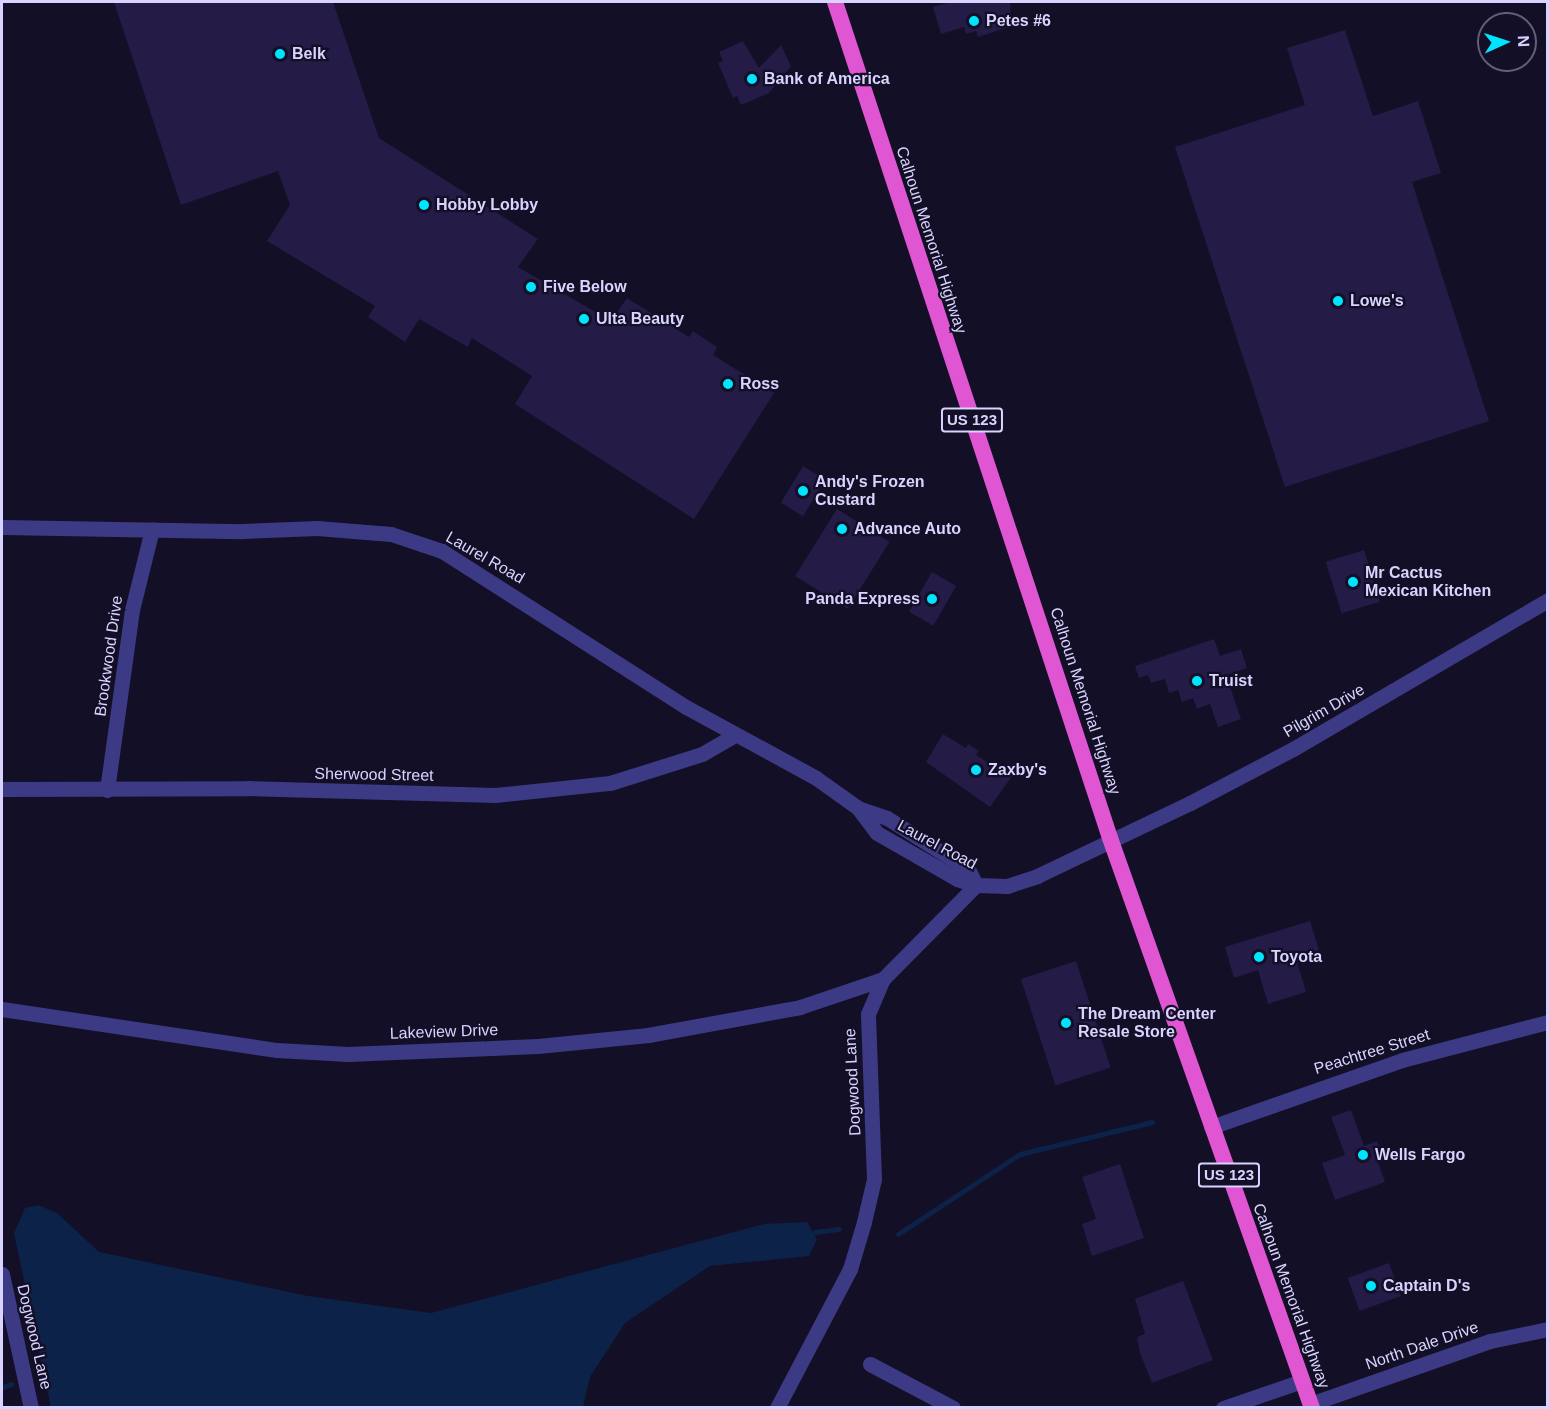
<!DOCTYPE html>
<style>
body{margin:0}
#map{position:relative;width:1549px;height:1409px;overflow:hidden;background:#130f26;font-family:Helvetica,sans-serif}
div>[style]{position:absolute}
.water>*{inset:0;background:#0c2248}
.stream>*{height:5px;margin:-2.5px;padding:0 2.5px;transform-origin:2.5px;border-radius:2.5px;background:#0c2248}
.building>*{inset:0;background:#241b47;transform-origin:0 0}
.minor>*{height:15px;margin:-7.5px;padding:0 7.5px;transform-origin:7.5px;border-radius:7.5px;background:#3d3a85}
.trunk>*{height:16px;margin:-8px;padding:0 8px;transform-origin:8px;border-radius:8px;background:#e055d1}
.dots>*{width:16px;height:16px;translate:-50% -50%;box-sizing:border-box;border:3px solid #130f26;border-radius:50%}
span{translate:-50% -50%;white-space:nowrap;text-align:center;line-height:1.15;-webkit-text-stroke:4.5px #130f26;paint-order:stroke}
.shield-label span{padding:2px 4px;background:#130f26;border:2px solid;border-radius:4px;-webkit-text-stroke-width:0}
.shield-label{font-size:15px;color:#d9d4ff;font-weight:700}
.poi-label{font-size:16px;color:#d9d4ff;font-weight:700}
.left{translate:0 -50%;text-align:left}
.right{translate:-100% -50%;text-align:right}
.street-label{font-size:16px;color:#d9d4ff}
.frame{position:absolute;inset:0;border:3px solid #d9d4ff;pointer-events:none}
.north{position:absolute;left:1477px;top:12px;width:60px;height:60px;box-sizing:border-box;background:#130f26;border:2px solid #625e7d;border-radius:50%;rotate:87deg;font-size:16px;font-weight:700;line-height:24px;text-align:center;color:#d9d4ff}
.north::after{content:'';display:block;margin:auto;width:21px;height:27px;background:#00e5ff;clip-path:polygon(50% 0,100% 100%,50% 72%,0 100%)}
</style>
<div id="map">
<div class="water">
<i style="clip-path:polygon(38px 1205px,57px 1213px,99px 1252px,308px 1296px,431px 1313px,764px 1224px,807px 1222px,817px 1239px,809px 1256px,710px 1266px,625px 1323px,590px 1377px,583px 1407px,51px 1408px,14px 1233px,25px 1208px)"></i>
</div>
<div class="stream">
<i style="left:815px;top:1232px;width:24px;rotate:-7deg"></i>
<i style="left:898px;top:1234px;width:146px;rotate:-33.3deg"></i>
<i style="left:1020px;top:1154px;width:136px;rotate:-13.6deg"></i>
<i style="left:2px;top:1387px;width:10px;rotate:-17deg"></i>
</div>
<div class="building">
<i style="clip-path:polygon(114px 2px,333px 2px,379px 138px,538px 239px,518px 267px,611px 321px,627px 298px,689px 337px,693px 331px,717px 347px,713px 355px,774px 393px,694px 519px,515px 404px,532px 376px,472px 338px,468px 347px,419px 319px,405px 342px,368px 317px,375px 306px,267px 241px,290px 205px,278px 171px,181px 205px)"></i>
<i style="clip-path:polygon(950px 2px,1010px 2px,1012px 26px,978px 37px,976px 31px,966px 34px,964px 27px,941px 34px,933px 7px)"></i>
<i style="clip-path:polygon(1345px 30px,1373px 116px,1418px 101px,1441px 173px,1412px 182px,1489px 421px,1285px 487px,1175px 147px,1305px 105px,1287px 48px)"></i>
<i style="clip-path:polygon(743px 41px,759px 68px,781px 45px,791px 66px,769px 93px,741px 105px,737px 96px,733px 98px,718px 63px,723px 61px,719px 52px)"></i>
<i style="left:803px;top:466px;width:26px;height:43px;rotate:31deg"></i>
<i style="left:837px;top:509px;width:62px;height:79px;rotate:32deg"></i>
<i style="left:1364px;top:550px;width:54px;height:40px;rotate:73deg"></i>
<i style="left:932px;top:572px;width:28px;height:46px;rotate:30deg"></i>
<i style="clip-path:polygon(1214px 639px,1220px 656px,1241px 649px,1247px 668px,1226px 675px,1241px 719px,1218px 727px,1210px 704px,1197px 709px,1193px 698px,1182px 702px,1178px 690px,1169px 693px,1165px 679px,1151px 683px,1148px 675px,1139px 678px,1135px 666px)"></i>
<i style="clip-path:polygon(943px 734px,966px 748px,968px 744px,979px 751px,976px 755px,998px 769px,1001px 764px,1015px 772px,990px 807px,926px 762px)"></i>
<i style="clip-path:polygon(1310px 921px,1319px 950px,1296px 958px,1306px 992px,1268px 1004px,1258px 970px,1234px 978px,1225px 947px)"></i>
<i style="left:1076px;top:961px;width:112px;height:58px;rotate:72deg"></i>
<i style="clip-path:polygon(1351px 1110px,1364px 1146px,1377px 1141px,1382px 1154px,1376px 1157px,1385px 1182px,1335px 1200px,1322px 1163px,1345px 1155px,1331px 1117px)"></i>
<i style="clip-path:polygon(1120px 1164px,1144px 1238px,1092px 1256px,1082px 1224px,1096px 1219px,1082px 1177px)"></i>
<i style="left:1389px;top:1263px;width:35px;height:44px;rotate:70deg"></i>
<i style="clip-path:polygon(1183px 1281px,1213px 1360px,1152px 1383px,1140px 1353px,1137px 1337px,1145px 1334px,1135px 1299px)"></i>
</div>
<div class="minor">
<i style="left:2px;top:527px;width:241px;rotate:1deg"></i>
<i style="left:243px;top:531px;width:74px;rotate:-2.3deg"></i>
<i style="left:317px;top:528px;width:74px;rotate:4.6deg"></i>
<i style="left:391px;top:534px;width:54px;rotate:18.4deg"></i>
<i style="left:442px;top:551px;width:290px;rotate:32.6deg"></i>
<i style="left:686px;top:707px;width:148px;rotate:28.6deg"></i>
<i style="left:816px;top:778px;width:52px;rotate:35.5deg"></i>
<i style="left:858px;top:808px;width:31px;rotate:53deg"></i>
<i style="left:877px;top:833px;width:92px;rotate:29.9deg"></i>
<i style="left:957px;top:879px;width:20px;rotate:18deg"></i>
<i style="left:976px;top:885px;width:31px;rotate:2deg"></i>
<i style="left:1007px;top:886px;width:32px;rotate:-18deg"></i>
<i style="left:1037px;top:876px;width:170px;rotate:-25.5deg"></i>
<i style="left:1190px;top:803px;width:116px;rotate:-27.7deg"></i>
<i style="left:1293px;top:749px;width:295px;rotate:-30.3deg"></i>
<i style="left:2px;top:789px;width:246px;rotate:-0.2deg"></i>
<i style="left:248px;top:788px;width:247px;rotate:1.6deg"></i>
<i style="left:495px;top:795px;width:116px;rotate:-6deg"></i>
<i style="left:610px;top:783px;width:96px;rotate:-17.5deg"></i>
<i style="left:702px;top:754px;width:39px;rotate:-30deg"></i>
<i style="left:107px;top:790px;width:182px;rotate:-82.1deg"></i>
<i style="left:132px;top:610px;width:83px;rotate:-76.1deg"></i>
<i style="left:858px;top:808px;width:31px;rotate:19deg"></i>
<i style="left:887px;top:818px;width:96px;rotate:32.2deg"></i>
<i style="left:968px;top:869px;width:18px;rotate:63deg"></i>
<i style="left:2px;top:1009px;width:278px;rotate:8.5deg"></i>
<i style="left:277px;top:1050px;width:71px;rotate:3.2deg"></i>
<i style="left:348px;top:1054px;width:190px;rotate:-2.4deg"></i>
<i style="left:538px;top:1046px;width:111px;rotate:-5.7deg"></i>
<i style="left:648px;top:1035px;width:155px;rotate:-10.4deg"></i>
<i style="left:800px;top:1007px;width:88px;rotate:-18.6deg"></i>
<i style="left:1211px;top:1127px;width:202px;rotate:-19.3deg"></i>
<i style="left:1402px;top:1060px;width:151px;rotate:-14.6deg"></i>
<i style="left:2px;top:1274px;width:137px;rotate:77.8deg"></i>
<i style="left:870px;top:1364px;width:94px;rotate:27.9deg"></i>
<i style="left:1310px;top:1404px;width:191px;rotate:-19.3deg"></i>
<i style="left:1490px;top:1341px;width:59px;rotate:-11.7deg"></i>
<i style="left:777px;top:1408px;width:157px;rotate:-62.3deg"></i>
<i style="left:850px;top:1269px;width:49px;rotate:-73.4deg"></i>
<i style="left:864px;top:1222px;width:44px;rotate:-76.9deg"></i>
<i style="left:874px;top:1179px;width:165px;rotate:-92.1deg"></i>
<i style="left:868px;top:1014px;width:38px;rotate:-67deg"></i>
<i style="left:883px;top:979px;width:132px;rotate:-45.3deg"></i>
<i style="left:1223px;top:1408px;width:83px;rotate:-18.9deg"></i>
</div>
<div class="trunk">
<i style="left:835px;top:2px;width:880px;rotate:71.79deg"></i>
<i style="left:1110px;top:838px;width:605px;rotate:70.49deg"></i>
</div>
<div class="dots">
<i style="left:974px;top:21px;background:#00e5ff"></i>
<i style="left:280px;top:54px;background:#00e5ff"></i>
<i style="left:752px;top:79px;background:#00e5ff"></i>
<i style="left:424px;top:205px;background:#00e5ff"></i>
<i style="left:531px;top:287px;background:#00e5ff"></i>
<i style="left:1338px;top:301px;background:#00e5ff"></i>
<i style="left:584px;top:319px;background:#00e5ff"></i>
<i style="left:728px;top:384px;background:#00e5ff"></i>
<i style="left:803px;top:491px;background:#00e5ff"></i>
<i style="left:842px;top:529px;background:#00e5ff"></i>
<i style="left:1353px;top:582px;background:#00e5ff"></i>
<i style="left:932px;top:599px;background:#00e5ff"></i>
<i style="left:1197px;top:681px;background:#00e5ff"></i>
<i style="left:976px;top:770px;background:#00e5ff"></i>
<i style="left:1259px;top:957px;background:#00e5ff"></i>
<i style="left:1066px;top:1023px;background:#00e5ff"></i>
<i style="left:1363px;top:1155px;background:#00e5ff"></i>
<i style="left:1371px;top:1286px;background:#00e5ff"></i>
</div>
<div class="shield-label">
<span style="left:972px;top:420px">US 123</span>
<span style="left:1229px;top:1175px">US 123</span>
</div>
<div class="poi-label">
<span class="left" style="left:986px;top:21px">Petes #6</span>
<span class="left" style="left:292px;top:54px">Belk</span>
<span class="left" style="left:764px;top:79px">Bank of America</span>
<span class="left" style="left:436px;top:205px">Hobby Lobby</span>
<span class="left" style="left:543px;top:287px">Five Below</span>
<span class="left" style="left:1350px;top:301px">Lowe's</span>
<span class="left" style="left:596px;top:319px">Ulta Beauty</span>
<span class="left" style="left:740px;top:384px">Ross</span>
<span class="left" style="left:815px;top:491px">Andy's Frozen<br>Custard</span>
<span class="left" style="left:854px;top:529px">Advance Auto</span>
<span class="left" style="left:1365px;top:582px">Mr Cactus<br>Mexican Kitchen</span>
<span class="right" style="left:920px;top:599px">Panda Express</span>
<span class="left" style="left:1209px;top:681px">Truist</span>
<span class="left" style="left:988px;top:770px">Zaxby's</span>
<span class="left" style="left:1271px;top:957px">Toyota</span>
<span class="left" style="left:1078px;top:1023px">The Dream Center<br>Resale Store</span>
<span class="left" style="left:1375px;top:1155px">Wells Fargo</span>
<span class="left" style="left:1383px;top:1286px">Captain D's</span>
</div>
<div class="street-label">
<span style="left:931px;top:240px;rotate:72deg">Calhoun Memorial Highway</span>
<span style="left:485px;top:558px;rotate:30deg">Laurel Road</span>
<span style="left:109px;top:656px;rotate:-82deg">Brookwood Drive</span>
<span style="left:1085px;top:701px;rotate:72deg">Calhoun Memorial Highway</span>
<span style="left:1324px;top:711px;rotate:-30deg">Pilgrim Drive</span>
<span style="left:374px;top:775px;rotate:1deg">Sherwood Street</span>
<span style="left:937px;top:845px;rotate:28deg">Laurel Road</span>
<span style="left:444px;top:1032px;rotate:-2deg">Lakeview Drive</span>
<span style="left:1372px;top:1052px;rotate:-17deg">Peachtree Street</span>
<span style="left:853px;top:1082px;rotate:-93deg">Dogwood Lane</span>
<span style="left:1291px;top:1296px;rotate:70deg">Calhoun Memorial Highway</span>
<span style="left:34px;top:1337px;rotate:77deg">Dogwood Lane</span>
<span style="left:1422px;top:1346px;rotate:-19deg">North Dale Drive</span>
</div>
<div class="frame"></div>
<div class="north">N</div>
</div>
